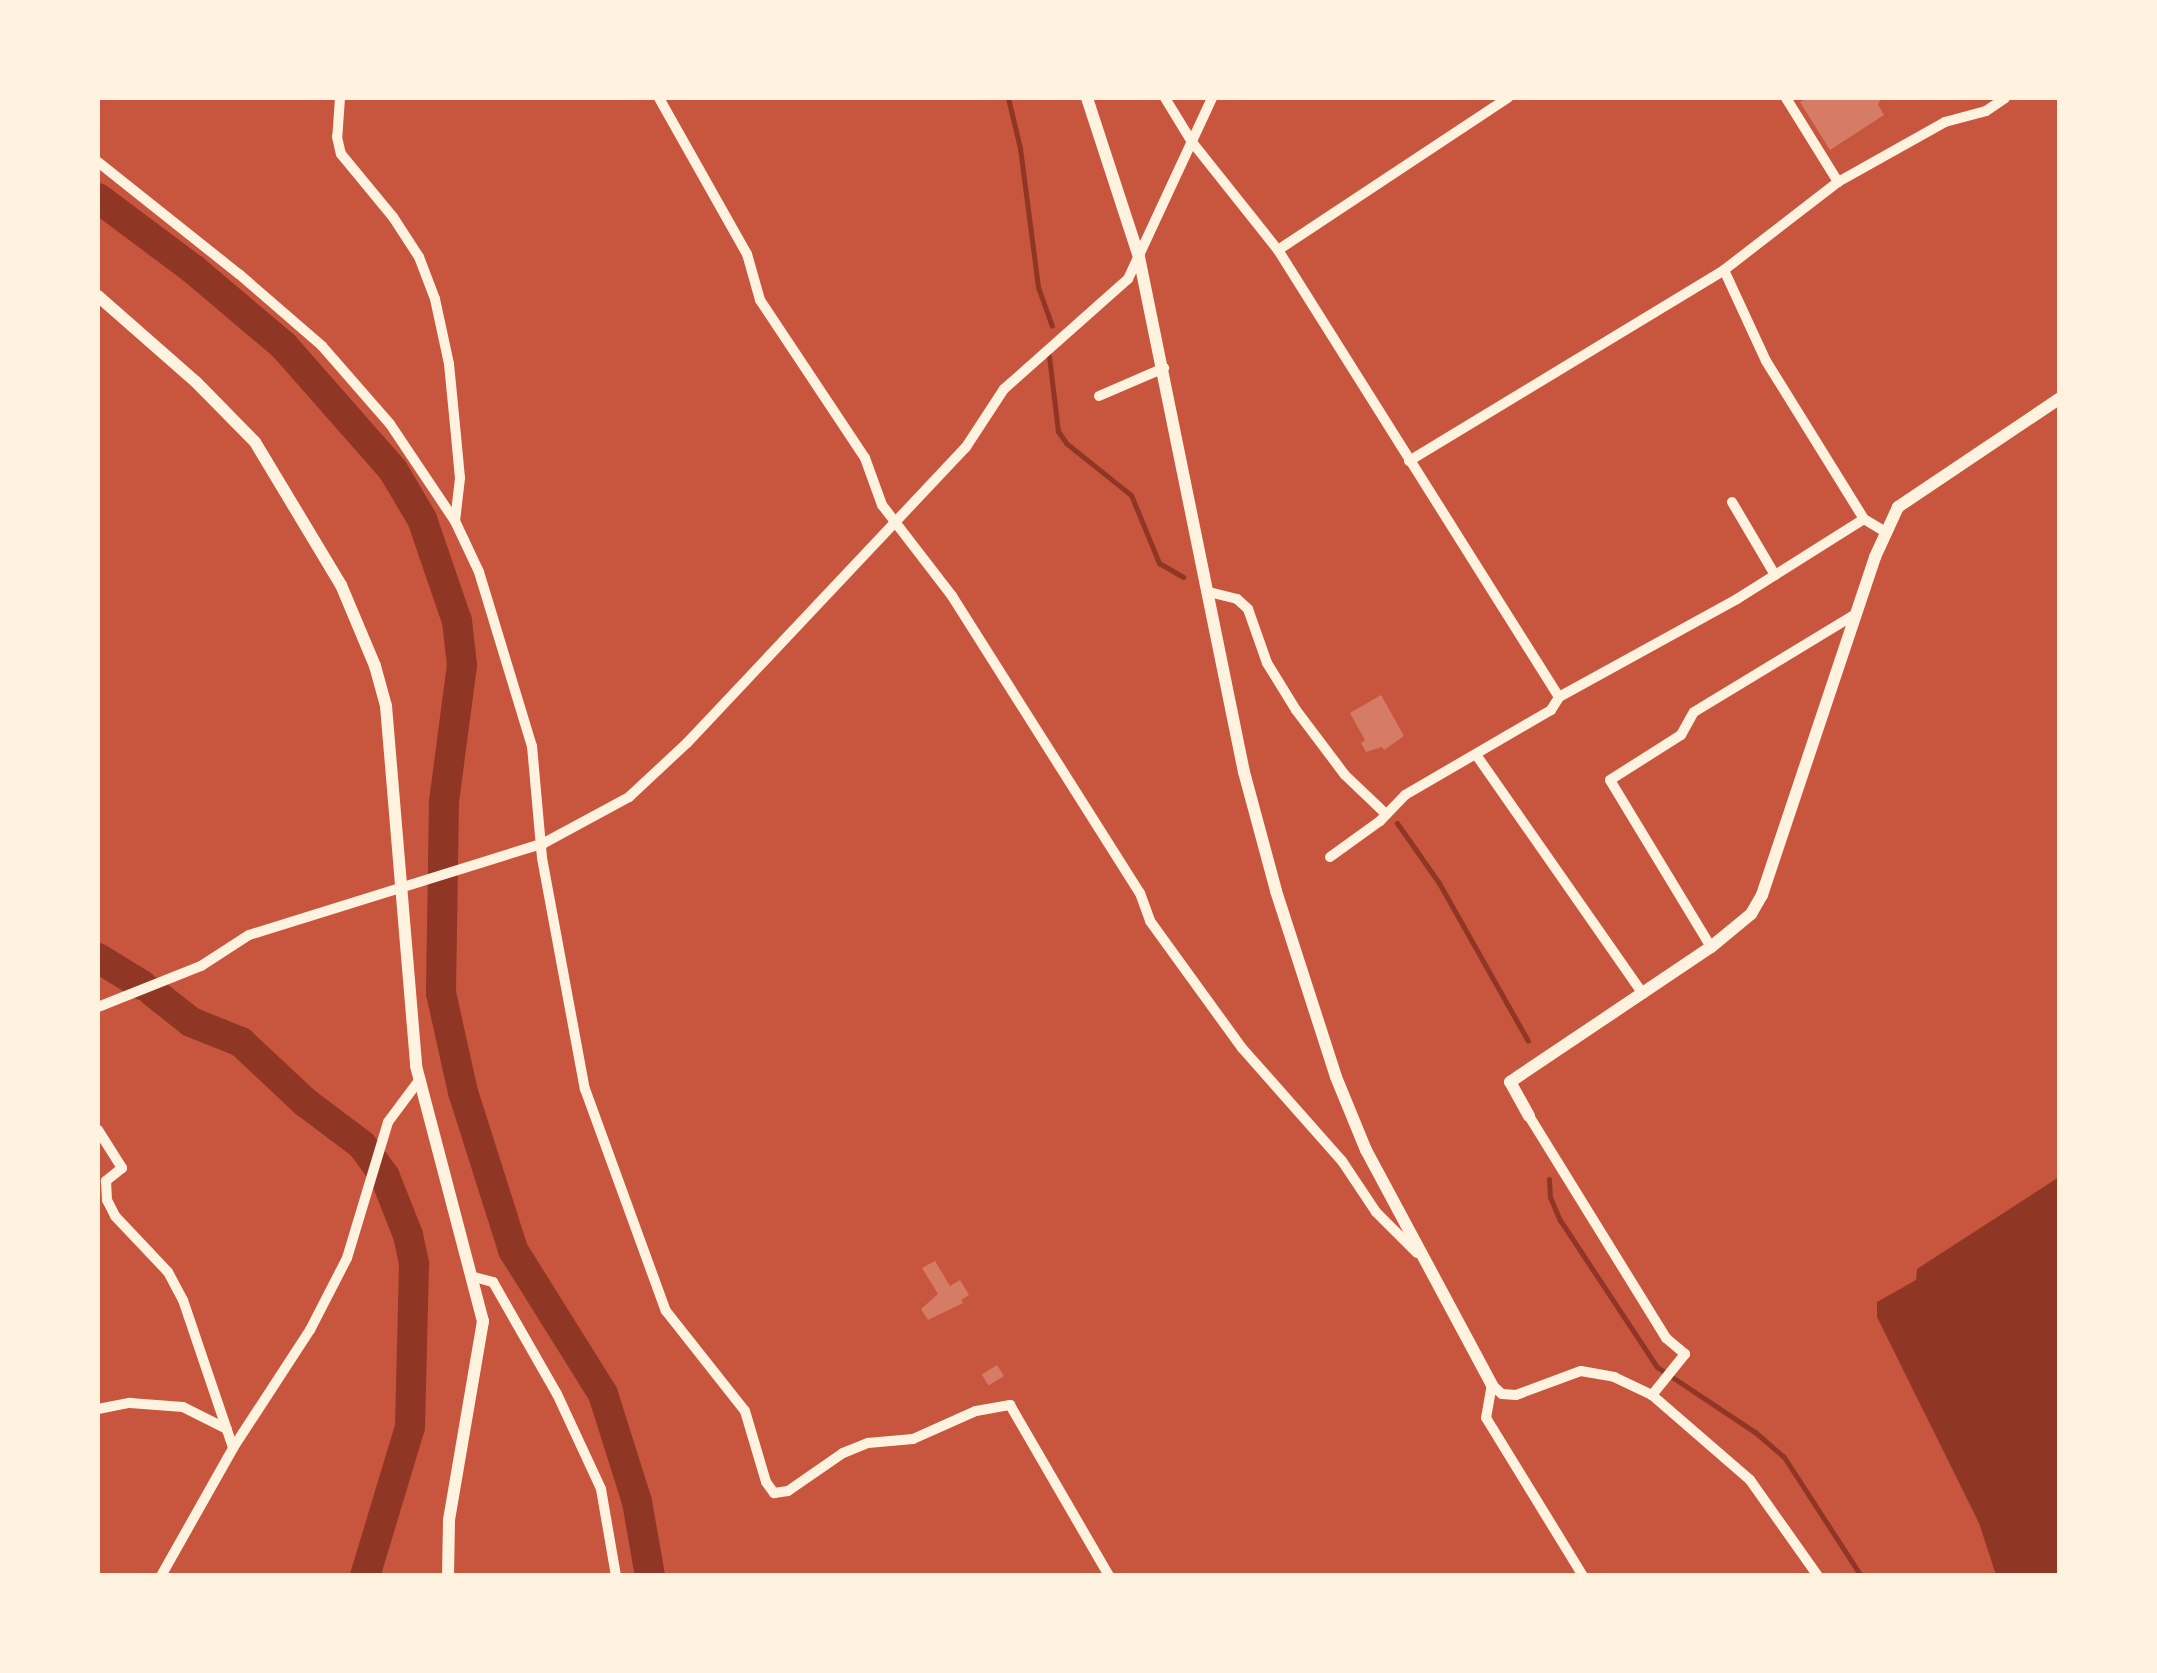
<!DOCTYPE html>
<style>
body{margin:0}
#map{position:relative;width:2157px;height:1673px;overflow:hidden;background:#c8553d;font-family:Quicksand,sans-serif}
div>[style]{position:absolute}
.water>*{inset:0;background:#8f3625}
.stream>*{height:5px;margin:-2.5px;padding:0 2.5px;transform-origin:2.5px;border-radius:2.5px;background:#8f3625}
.river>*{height:30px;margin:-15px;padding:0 15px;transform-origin:15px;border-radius:15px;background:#8f3625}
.building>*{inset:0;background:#d67c66;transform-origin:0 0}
.minor>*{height:10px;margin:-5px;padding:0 5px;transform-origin:5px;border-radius:5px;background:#fff3e0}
.tertiary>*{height:12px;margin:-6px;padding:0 6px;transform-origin:6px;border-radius:6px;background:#fff3e0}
span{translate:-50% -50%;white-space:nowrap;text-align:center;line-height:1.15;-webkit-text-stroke:9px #fff3e0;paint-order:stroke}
.frame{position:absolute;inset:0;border:100px solid #fff3e0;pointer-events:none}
</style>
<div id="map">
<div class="water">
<i style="clip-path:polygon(2059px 1177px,2059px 1575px,1996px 1575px,1979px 1523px,1877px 1317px,1877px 1302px,1916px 1280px,1917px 1269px)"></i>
</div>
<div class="stream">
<i style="left:1008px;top:98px;width:51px;rotate:76.5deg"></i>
<i style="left:1020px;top:148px;width:140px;rotate:82.6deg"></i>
<i style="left:1038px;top:287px;width:41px;rotate:70.3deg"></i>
<i style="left:1049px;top:356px;width:76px;rotate:83.2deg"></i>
<i style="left:1058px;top:431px;width:14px;rotate:56deg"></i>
<i style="left:1066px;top:443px;width:83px;rotate:38.7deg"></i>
<i style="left:1131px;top:495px;width:74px;rotate:67.6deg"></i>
<i style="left:1159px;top:563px;width:28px;rotate:30deg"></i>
<i style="left:1397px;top:823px;width:73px;rotate:55deg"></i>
<i style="left:1439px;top:883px;width:181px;rotate:60.6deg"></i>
<i style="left:1549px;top:1179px;width:18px;rotate:87deg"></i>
<i style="left:1550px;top:1197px;width:25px;rotate:67deg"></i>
<i style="left:1560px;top:1220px;width:176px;rotate:56.6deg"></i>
<i style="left:1657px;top:1367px;width:118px;rotate:33.6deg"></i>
<i style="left:1755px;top:1432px;width:38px;rotate:41deg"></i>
<i style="left:1784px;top:1457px;width:142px;rotate:57.1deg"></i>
</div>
<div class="river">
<i style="left:98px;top:198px;width:119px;rotate:36.8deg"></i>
<i style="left:193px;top:269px;width:119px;rotate:40.2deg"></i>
<i style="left:284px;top:346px;width:165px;rotate:48.7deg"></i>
<i style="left:393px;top:470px;width:57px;rotate:59.4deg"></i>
<i style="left:422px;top:519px;width:108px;rotate:71.1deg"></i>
<i style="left:457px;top:621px;width:44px;rotate:83.5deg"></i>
<i style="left:462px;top:665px;width:137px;rotate:97.5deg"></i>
<i style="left:444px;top:801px;width:192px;rotate:90.9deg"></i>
<i style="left:441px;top:993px;width:101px;rotate:77.5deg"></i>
<i style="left:463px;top:1092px;width:166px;rotate:72.4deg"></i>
<i style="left:513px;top:1250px;width:170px;rotate:58deg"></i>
<i style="left:603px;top:1394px;width:113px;rotate:72.5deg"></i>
<i style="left:637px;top:1502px;width:75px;rotate:80deg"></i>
<i style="left:98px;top:958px;width:52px;rotate:31.5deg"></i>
<i style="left:153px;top:992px;width:48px;rotate:38.3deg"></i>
<i style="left:191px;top:1022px;width:54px;rotate:21.8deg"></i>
<i style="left:241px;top:1042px;width:88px;rotate:43.2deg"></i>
<i style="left:305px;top:1102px;width:71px;rotate:37deg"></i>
<i style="left:362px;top:1145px;width:39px;rotate:54deg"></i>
<i style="left:385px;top:1177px;width:62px;rotate:68.4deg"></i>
<i style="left:408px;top:1235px;width:30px;rotate:78deg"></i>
<i style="left:414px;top:1264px;width:163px;rotate:91.4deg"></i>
<i style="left:410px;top:1427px;width:156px;rotate:106.8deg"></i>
</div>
<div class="building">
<i style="clip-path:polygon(1808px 98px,1881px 98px,1878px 105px,1884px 115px,1830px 150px,1800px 102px)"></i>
<i style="clip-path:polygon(1381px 695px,1404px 736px,1384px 750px,1382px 747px,1366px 752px,1361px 743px,1365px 740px,1350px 713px)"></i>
<i style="clip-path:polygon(935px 1261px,950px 1286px,960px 1280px,969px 1295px,961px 1300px,963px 1303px,928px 1320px,921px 1309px,938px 1294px,922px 1268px)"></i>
<i style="left:997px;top:1365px;width:13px;height:18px;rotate:58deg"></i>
</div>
<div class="minor">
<i style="left:340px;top:98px;width:39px;rotate:94deg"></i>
<i style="left:337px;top:137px;width:17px;rotate:77deg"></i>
<i style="left:341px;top:154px;width:82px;rotate:50.5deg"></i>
<i style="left:393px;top:217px;width:48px;rotate:57deg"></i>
<i style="left:419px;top:257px;width:45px;rotate:69.1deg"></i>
<i style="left:435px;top:299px;width:66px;rotate:77.8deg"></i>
<i style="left:449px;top:364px;width:72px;rotate:84.4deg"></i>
<i style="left:456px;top:436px;width:42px;rotate:84.6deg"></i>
<i style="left:460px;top:478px;width:43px;rotate:96.6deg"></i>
<i style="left:455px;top:521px;width:56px;rotate:64.8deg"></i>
<i style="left:479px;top:572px;width:182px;rotate:73.1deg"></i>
<i style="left:532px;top:746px;width:112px;rotate:84.9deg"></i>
<i style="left:542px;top:858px;width:235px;rotate:79.5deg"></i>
<i style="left:585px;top:1089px;width:236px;rotate:70deg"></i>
<i style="left:666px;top:1311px;width:127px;rotate:51.7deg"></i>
<i style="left:745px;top:1411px;width:74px;rotate:73.5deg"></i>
<i style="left:766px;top:1482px;width:14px;rotate:54deg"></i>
<i style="left:774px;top:1493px;width:14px;rotate:-8deg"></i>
<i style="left:788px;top:1491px;width:67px;rotate:-34.6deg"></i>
<i style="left:843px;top:1453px;width:27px;rotate:-22deg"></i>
<i style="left:868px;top:1443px;width:45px;rotate:-5.1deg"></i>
<i style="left:913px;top:1439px;width:69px;rotate:-24deg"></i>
<i style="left:976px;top:1411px;width:35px;rotate:-10deg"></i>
<i style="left:1010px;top:1405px;width:198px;rotate:59.9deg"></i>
<i style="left:659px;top:98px;width:179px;rotate:60.6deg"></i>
<i style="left:747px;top:254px;width:48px;rotate:74.2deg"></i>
<i style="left:760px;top:300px;width:190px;rotate:56.4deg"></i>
<i style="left:865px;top:458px;width:50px;rotate:70.1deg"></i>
<i style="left:882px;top:505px;width:115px;rotate:52.4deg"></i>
<i style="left:952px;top:596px;width:352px;rotate:57.7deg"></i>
<i style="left:1140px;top:893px;width:30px;rotate:70deg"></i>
<i style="left:1150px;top:921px;width:157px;rotate:54.1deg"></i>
<i style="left:1242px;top:1048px;width:151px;rotate:48.5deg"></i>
<i style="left:1342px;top:1161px;width:61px;rotate:56.3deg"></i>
<i style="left:1376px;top:1212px;width:58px;rotate:45deg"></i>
<i style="left:1165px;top:98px;width:52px;rotate:58.5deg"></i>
<i style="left:1192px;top:142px;width:138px;rotate:51.5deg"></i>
<i style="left:1278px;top:250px;width:528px;rotate:57.85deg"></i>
<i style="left:1786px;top:98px;width:99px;rotate:58.2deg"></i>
<i style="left:98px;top:162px;width:180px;rotate:38.5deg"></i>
<i style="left:239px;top:274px;width:110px;rotate:40.9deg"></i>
<i style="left:322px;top:346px;width:103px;rotate:48.9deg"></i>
<i style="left:390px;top:424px;width:117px;rotate:56.2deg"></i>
<i style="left:1278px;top:250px;width:276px;rotate:-33.5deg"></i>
<i style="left:1724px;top:270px;width:100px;rotate:65.2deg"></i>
<i style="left:1766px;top:361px;width:186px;rotate:58.2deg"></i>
<i style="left:1099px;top:396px;width:71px;rotate:-23.3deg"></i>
<i style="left:1409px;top:461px;width:368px;rotate:-31.2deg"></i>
<i style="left:1724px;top:270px;width:144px;rotate:-37.7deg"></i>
<i style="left:1838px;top:182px;width:123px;rotate:-29.3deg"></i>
<i style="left:1945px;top:122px;width:42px;rotate:-15deg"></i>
<i style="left:1986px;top:111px;width:23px;rotate:-34deg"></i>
<i style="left:1732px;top:502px;width:85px;rotate:59.5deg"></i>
<i style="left:1209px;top:592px;width:29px;rotate:14deg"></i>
<i style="left:1237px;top:599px;width:15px;rotate:42deg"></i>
<i style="left:1248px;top:609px;width:57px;rotate:70.6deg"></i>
<i style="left:1267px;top:663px;width:55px;rotate:58.3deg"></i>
<i style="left:1296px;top:710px;width:81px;rotate:53deg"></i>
<i style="left:1345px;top:775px;width:57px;rotate:43.6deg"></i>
<i style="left:1477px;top:756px;width:290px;rotate:55.1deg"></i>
<i style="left:1330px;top:857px;width:62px;rotate:-35.8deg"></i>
<i style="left:1380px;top:821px;width:36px;rotate:-46deg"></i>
<i style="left:1405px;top:795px;width:169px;rotate:-30.2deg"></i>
<i style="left:1551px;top:710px;width:15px;rotate:-58deg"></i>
<i style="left:1559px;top:697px;width:203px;rotate:-28.8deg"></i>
<i style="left:1737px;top:599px;width:150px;rotate:-32.2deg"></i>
<i style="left:1864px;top:519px;width:23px;rotate:31deg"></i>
<i style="left:1711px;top:947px;width:195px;rotate:-121.2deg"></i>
<i style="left:1610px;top:780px;width:84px;rotate:-32.4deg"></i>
<i style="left:1681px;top:735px;width:26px;rotate:-61deg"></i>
<i style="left:1694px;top:712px;width:189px;rotate:-31.2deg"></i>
<i style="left:98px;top:1007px;width:111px;rotate:-21.7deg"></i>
<i style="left:201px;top:966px;width:57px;rotate:-32.9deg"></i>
<i style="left:249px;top:935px;width:309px;rotate:-17.3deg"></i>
<i style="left:544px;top:843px;width:97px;rotate:-28.4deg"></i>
<i style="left:629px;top:797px;width:79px;rotate:-43deg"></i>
<i style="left:687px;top:743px;width:407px;rotate:-46.7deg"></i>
<i style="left:966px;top:447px;width:69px;rotate:-56.8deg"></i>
<i style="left:1004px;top:389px;width:166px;rotate:-41.6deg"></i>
<i style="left:1128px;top:279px;width:200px;rotate:-65.1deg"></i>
<i style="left:1529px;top:1116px;width:261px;rotate:58.3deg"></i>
<i style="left:1666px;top:1338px;width:25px;rotate:40deg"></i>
<i style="left:1685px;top:1354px;width:53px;rotate:128.8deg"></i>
<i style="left:98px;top:1130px;width:45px;rotate:57.7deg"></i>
<i style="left:122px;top:1168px;width:21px;rotate:141deg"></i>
<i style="left:106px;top:1181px;width:19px;rotate:87deg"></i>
<i style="left:107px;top:1200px;width:18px;rotate:63deg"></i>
<i style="left:115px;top:1216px;width:77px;rotate:46.6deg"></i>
<i style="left:168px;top:1272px;width:32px;rotate:62deg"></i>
<i style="left:183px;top:1300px;width:156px;rotate:71.3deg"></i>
<i style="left:474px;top:1277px;width:20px;rotate:15deg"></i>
<i style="left:493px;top:1282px;width:129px;rotate:60.3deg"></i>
<i style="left:557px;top:1394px;width:105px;rotate:65.1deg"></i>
<i style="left:601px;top:1489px;width:88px;rotate:80.2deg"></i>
<i style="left:98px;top:1409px;width:33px;rotate:-11deg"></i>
<i style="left:130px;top:1403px;width:53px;rotate:4.3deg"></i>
<i style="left:183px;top:1407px;width:49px;rotate:26.6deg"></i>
<i style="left:161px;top:1576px;width:147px;rotate:-60.6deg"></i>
<i style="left:233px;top:1448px;width:141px;rotate:-56.9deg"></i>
<i style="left:310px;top:1330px;width:81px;rotate:-62.8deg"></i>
<i style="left:347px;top:1258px;width:142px;rotate:-73.2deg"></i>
<i style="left:388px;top:1122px;width:54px;rotate:-53.3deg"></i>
<i style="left:1583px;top:1576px;width:185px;rotate:-121.5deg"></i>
<i style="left:1486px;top:1418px;width:34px;rotate:-80deg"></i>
<i style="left:1492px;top:1385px;width:13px;rotate:42deg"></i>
<i style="left:1502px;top:1394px;width:14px;rotate:4deg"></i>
<i style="left:1516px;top:1395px;width:69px;rotate:-20.3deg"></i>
<i style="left:1581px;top:1371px;width:34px;rotate:10deg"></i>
<i style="left:1614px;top:1377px;width:42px;rotate:25.3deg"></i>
<i style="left:1652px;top:1395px;width:130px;rotate:40.9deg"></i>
<i style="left:1750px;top:1480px;width:118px;rotate:54.7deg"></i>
</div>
<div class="tertiary">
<i style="left:1087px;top:98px;width:167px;rotate:71.9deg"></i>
<i style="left:1139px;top:257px;width:526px;rotate:78.48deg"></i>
<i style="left:1244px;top:772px;width:123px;rotate:74.9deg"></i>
<i style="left:1276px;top:891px;width:195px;rotate:72.1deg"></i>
<i style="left:1336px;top:1077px;width:79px;rotate:67.7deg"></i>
<i style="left:1366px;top:1150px;width:267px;rotate:61.8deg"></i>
<i style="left:98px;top:296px;width:130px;rotate:41.3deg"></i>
<i style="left:196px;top:382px;width:84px;rotate:45.5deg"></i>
<i style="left:255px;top:442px;width:167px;rotate:59deg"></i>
<i style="left:341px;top:585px;width:88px;rotate:67.2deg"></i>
<i style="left:375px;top:666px;width:41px;rotate:74.6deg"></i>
<i style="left:386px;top:706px;width:361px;rotate:85.2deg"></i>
<i style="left:416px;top:1066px;width:264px;rotate:75.3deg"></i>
<i style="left:483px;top:1321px;width:202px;rotate:99.7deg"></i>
<i style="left:449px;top:1520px;width:56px;rotate:91deg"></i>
<i style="left:1529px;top:1116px;width:39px;rotate:-119deg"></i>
<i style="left:1510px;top:1082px;width:242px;rotate:-33.9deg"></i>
<i style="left:1711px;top:947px;width:52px;rotate:-39.5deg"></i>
<i style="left:1751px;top:914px;width:22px;rotate:-60deg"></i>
<i style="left:1762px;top:895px;width:356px;rotate:-71.5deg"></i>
<i style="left:1875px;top:557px;width:55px;rotate:-65.3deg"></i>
<i style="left:1898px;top:507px;width:195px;rotate:-33.9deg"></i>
</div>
<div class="frame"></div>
</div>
